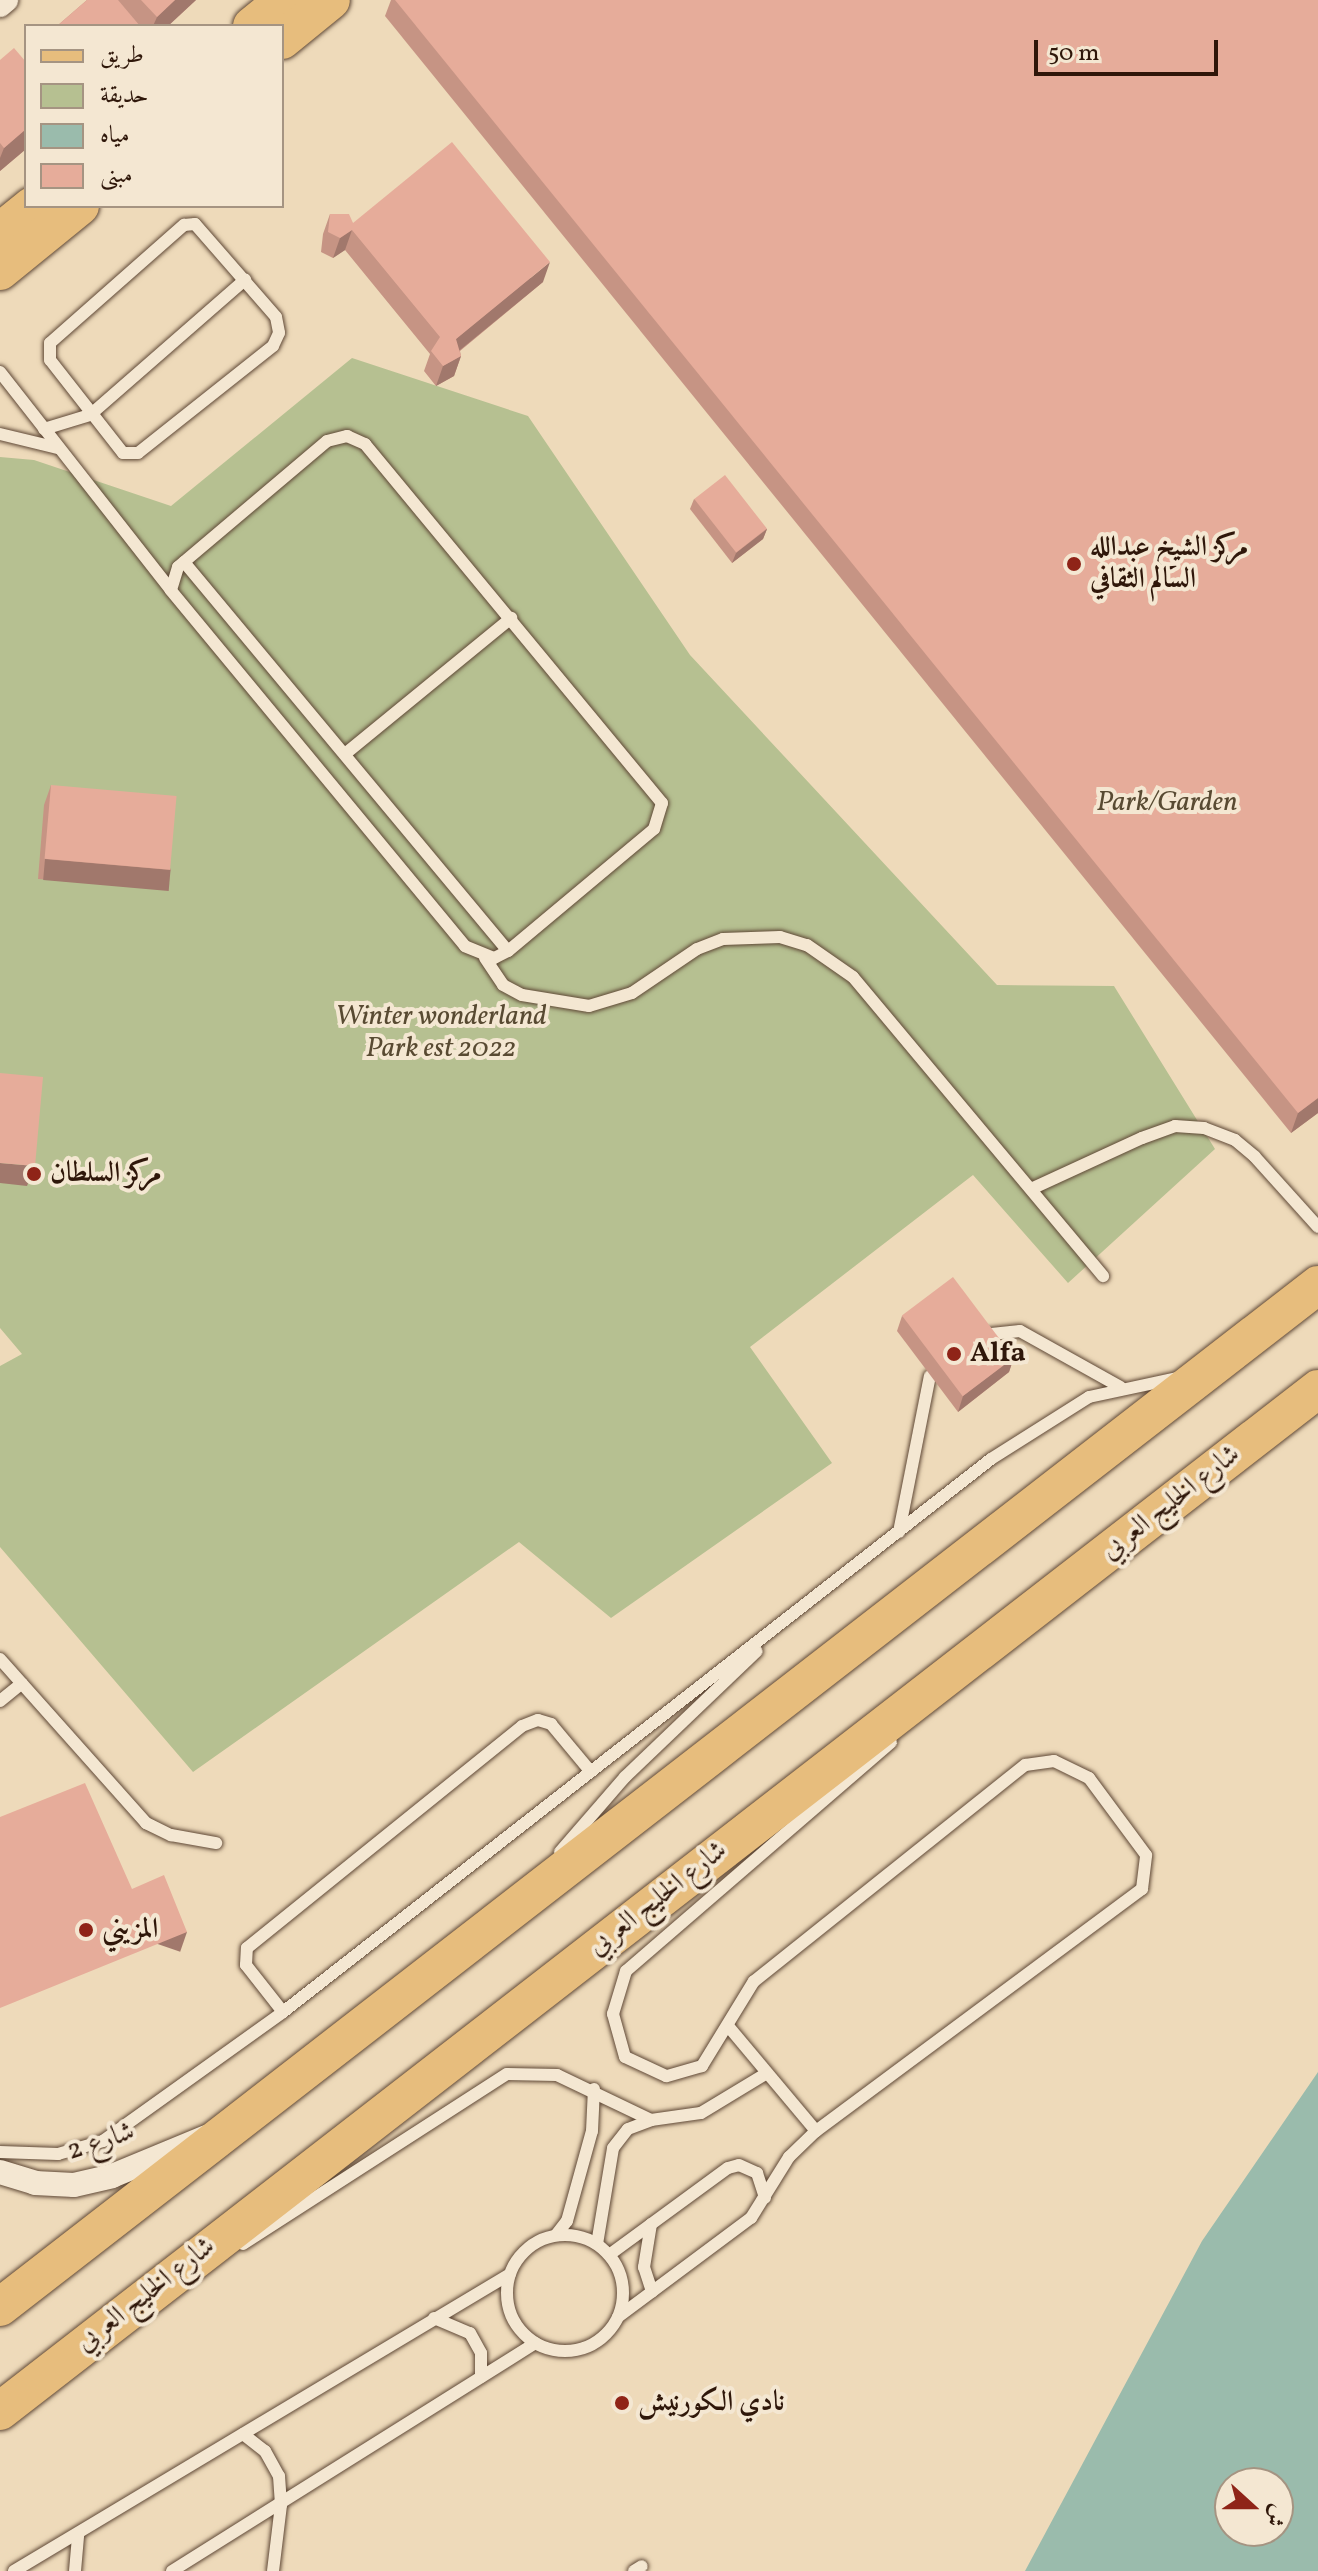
<!DOCTYPE html>
<meta charset="utf-8">
<style>
body{margin:0}
#map{position:relative;width:1318px;height:2571px;overflow:hidden;background:#eedaba;font-family:Vollkorn,Amiri,serif}
div>[style]{position:absolute}
.green>*{inset:0;background:#b6c091}
.water>*{inset:0;background:#9abbac}
.roads{filter:drop-shadow(0 0 2px #5f4836) drop-shadow(0 0 2px #5f4836)}
.lane>*{height:12px;margin:-6px;padding:0 6px;transform-origin:6px;border-radius:6px;background:#f4e7d2}
.lane>.ring{margin:-6px;padding:0;box-sizing:content-box;background:none;border:12px solid #f4e7d2;border-radius:50%}
.street>*{height:24px;margin:-12px;padding:0 12px;transform-origin:12px;border-radius:12px;background:#f4e7d2}
.primary>*{height:38px;margin:-19px;padding:0 19px;transform-origin:19px;border-radius:19px;background:#e7bd7d}
.wall>*{inset:0;background:#c69484}
.shaded-wall>*{inset:0;background:#a1786c;transform-origin:0 0}
.building>*{inset:0;background:#e6ac9a;transform-origin:0 0}
.dots>*{width:22px;height:22px;translate:-50% -50%;box-sizing:border-box;border:4px solid #f4e7d2;border-radius:50%}
span{translate:-50% -50%;white-space:nowrap;text-align:center;line-height:1.15;-webkit-text-stroke:8px #f4e7d2;paint-order:stroke}
.poi-label{font-size:28px;color:#2f170a;font-weight:700}
.left{translate:0 -50%;text-align:left}
.park-label{font-size:28px;color:#584a32;font-style:italic}
.street-label{font-size:28px;color:#2f170a}
.legend{position:absolute;left:24px;top:24px;width:260px;height:184px;box-sizing:border-box;background:#f4e7d2;border:2px solid #a59482;margin:0;padding:10px 14px;list-style:none;font-size:24px;color:#2f170a}
.legend li{display:flex;align-items:center;gap:16px;height:40px}
.legend b{width:40px;border:2px solid #a59482}
.north{position:absolute;left:1214px;top:2467px;width:80px;height:80px;box-sizing:border-box;background:#f4e7d2;border:2px solid #a59482;border-radius:50%;rotate:111deg;font-size:22px;font-weight:700;line-height:32px;text-align:center;color:#2f170a}
.north::after{content:'';display:block;margin:auto;width:28px;height:36px;background:#8f2418;clip-path:polygon(50% 0,100% 100%,50% 72%,0 100%)}
.scale{position:absolute;left:1034px;top:40px;width:184px;height:36px;box-sizing:border-box;border:4px solid #2f170a;border-top:0;padding-left:10px;font-size:24px;line-height:28px;white-space:nowrap;color:#2f170a;-webkit-text-stroke:6px #f4e7d2;paint-order:stroke}
</style>
<div id="map">
<div class="green">
<i style="clip-path:polygon(352px 358px,528px 416px,690px 655px,997px 985px,1114px 986px,1215px 1149px,1068px 1283px,973px 1175px,750px 1347px,832px 1463px,611px 1618px,519px 1542px,193px 1772px,0 1547px,0 1366px,22px 1354px,0 1328px,0 457px,34px 460px,171px 506px)"></i>
</div>
<div class="water">
<i style="clip-path:polygon(evenodd,1318px 2072px,1318px 2571px,1025px 2571px,1202px 2241px,1318px 2072px,1230px 2483px,1278px 2483px,1278px 2531px,1230px 2531px,1230px 2483px)"></i>
</div>
<div class="roads">
<div class="lane">
<i style="left:195px;top:224px;width:123px;rotate:48.9deg"></i>
<i style="left:276px;top:317px;width:16px;rotate:79deg"></i>
<i style="left:279px;top:333px;width:14px;rotate:115deg"></i>
<i style="left:273px;top:346px;width:172px;rotate:141.6deg"></i>
<i style="left:138px;top:453px;width:15px;rotate:180deg"></i>
<i style="left:123px;top:453px;width:118px;rotate:-128.1deg"></i>
<i style="left:50px;top:360px;width:17px;rotate:-90deg"></i>
<i style="left:50px;top:343px;width:179px;rotate:-41.4deg"></i>
<i style="left:184px;top:225px;width:11px;rotate:-5deg"></i>
<i style="left:0;top:372px;width:277px;rotate:51.9deg"></i>
<i style="left:44px;top:429px;width:48px;rotate:-16.9deg"></i>
<i style="left:90px;top:415px;width:206px;rotate:-41.1deg"></i>
<i style="left:0;top:434px;width:60px;rotate:13.6deg"></i>
<i style="left:347px;top:436px;width:20px;rotate:24deg"></i>
<i style="left:365px;top:444px;width:466px;rotate:50.4deg"></i>
<i style="left:662px;top:803px;width:27px;rotate:107deg"></i>
<i style="left:654px;top:829px;width:190px;rotate:140.1deg"></i>
<i style="left:508px;top:951px;width:16px;rotate:153deg"></i>
<i style="left:494px;top:958px;width:31px;rotate:-158deg"></i>
<i style="left:465px;top:946px;width:462px;rotate:-129.6deg"></i>
<i style="left:171px;top:590px;width:24px;rotate:-73deg"></i>
<i style="left:178px;top:567px;width:195px;rotate:-40.2deg"></i>
<i style="left:327px;top:441px;width:21px;rotate:-14deg"></i>
<i style="left:184px;top:562px;width:506px;rotate:50.21deg"></i>
<i style="left:345px;top:754px;width:215px;rotate:-39.3deg"></i>
<i style="left:485px;top:958px;width:32px;rotate:56deg"></i>
<i style="left:503px;top:985px;width:21px;rotate:28deg"></i>
<i style="left:522px;top:995px;width:68px;rotate:9.3deg"></i>
<i style="left:589px;top:1006px;width:45px;rotate:-16.8deg"></i>
<i style="left:632px;top:993px;width:78px;rotate:-34.1deg"></i>
<i style="left:697px;top:949px;width:28px;rotate:-21deg"></i>
<i style="left:723px;top:939px;width:57px;rotate:-2deg"></i>
<i style="left:780px;top:937px;width:28px;rotate:17deg"></i>
<i style="left:807px;top:945px;width:56px;rotate:34.8deg"></i>
<i style="left:853px;top:977px;width:390px;rotate:50.1deg"></i>
<i style="left:1031px;top:1189px;width:122px;rotate:-24.7deg"></i>
<i style="left:1142px;top:1138px;width:35px;rotate:-20deg"></i>
<i style="left:1175px;top:1126px;width:29px;rotate:4deg"></i>
<i style="left:1204px;top:1128px;width:33px;rotate:21deg"></i>
<i style="left:1235px;top:1140px;width:26px;rotate:40deg"></i>
<i style="left:1255px;top:1157px;width:94px;rotate:48deg"></i>
<i style="left:982px;top:1335px;width:38px;rotate:-6deg"></i>
<i style="left:1020px;top:1331px;width:115px;rotate:29.2deg"></i>
<i style="left:899px;top:1532px;width:159px;rotate:-78.8deg"></i>
<i style="left:0;top:1659px;width:220px;rotate:48.3deg"></i>
<i style="left:146px;top:1823px;width:28px;rotate:26deg"></i>
<i style="left:171px;top:1835px;width:46px;rotate:10.1deg"></i>
<i style="left:0;top:1701px;width:28px;rotate:-39deg"></i>
<i style="left:560px;top:1852px;width:99px;rotate:-49.1deg"></i>
<i style="left:625px;top:1777px;width:182px;rotate:-43.7deg"></i>
<i style="left:283px;top:2012px;width:60px;rotate:-128.2deg"></i>
<i style="left:246px;top:1965px;width:17px;rotate:-87deg"></i>
<i style="left:247px;top:1948px;width:353px;rotate:-38.9deg"></i>
<i style="left:522px;top:1726px;width:17px;rotate:-21deg"></i>
<i style="left:538px;top:1720px;width:14px;rotate:17deg"></i>
<i style="left:551px;top:1724px;width:62px;rotate:50.2deg"></i>
<i style="left:728px;top:2026px;width:137px;rotate:50deg"></i>
<i style="left:0;top:2152px;width:58px;rotate:2deg"></i>
<i style="left:58px;top:2154px;width:47px;rotate:-16.1deg"></i>
<i style="left:103px;top:2141px;width:221px;rotate:-35.6deg"></i>
<i style="left:283px;top:2012px;width:898px;rotate:-37.99deg"></i>
<i style="left:991px;top:1459px;width:116px;rotate:-32.3deg"></i>
<i style="left:1089px;top:1397px;width:91px;rotate:-12.1deg"></i>
<i style="left:651px;top:2224px;width:44px;rotate:99.2deg"></i>
<i style="left:644px;top:2267px;width:26px;rotate:72deg"></i>
<i style="left:556px;top:2235px;width:18px;rotate:-52deg"></i>
<i style="left:567px;top:2221px;width:93px;rotate:-74.5deg"></i>
<i style="left:592px;top:2131px;width:42px;rotate:-87.3deg"></i>
<i class="ring" style="left:507px;top:2235px;width:104px;height:104px"></i>
<i style="left:243px;top:2244px;width:314px;rotate:-32.8deg"></i>
<i style="left:507px;top:2074px;width:50px;rotate:1.1deg"></i>
<i style="left:557px;top:2075px;width:104px;rotate:25.6deg"></i>
<i style="left:651px;top:2120px;width:50px;rotate:-8deg"></i>
<i style="left:701px;top:2113px;width:77px;rotate:-31.2deg"></i>
<i style="left:597px;top:2244px;width:97px;rotate:-80.5deg"></i>
<i style="left:613px;top:2148px;width:24px;rotate:-52deg"></i>
<i style="left:628px;top:2129px;width:25px;rotate:-21deg"></i>
<i style="left:609px;top:2255px;width:147px;rotate:-36.2deg"></i>
<i style="left:728px;top:2168px;width:11px;rotate:-15deg"></i>
<i style="left:739px;top:2165px;width:20px;rotate:24deg"></i>
<i style="left:757px;top:2173px;width:26px;rotate:72deg"></i>
<i style="left:618px;top:2317px;width:166px;rotate:-36.7deg"></i>
<i style="left:751px;top:2218px;width:72px;rotate:-58.1deg"></i>
<i style="left:789px;top:2157px;width:37px;rotate:-44deg"></i>
<i style="left:816px;top:2131px;width:406px;rotate:-36.6deg"></i>
<i style="left:1142px;top:1889px;width:34px;rotate:-83deg"></i>
<i style="left:1146px;top:1855px;width:96px;rotate:-126.5deg"></i>
<i style="left:1089px;top:1778px;width:39px;rotate:-154deg"></i>
<i style="left:1054px;top:1761px;width:29px;rotate:172deg"></i>
<i style="left:1025px;top:1765px;width:347px;rotate:141.4deg"></i>
<i style="left:754px;top:1981px;width:100px;rotate:121.5deg"></i>
<i style="left:702px;top:2066px;width:37px;rotate:164deg"></i>
<i style="left:666px;top:2076px;width:45px;rotate:-155.1deg"></i>
<i style="left:625px;top:2057px;width:45px;rotate:-105.6deg"></i>
<i style="left:613px;top:2014px;width:45px;rotate:-73.2deg"></i>
<i style="left:626px;top:1971px;width:350px;rotate:-40.8deg"></i>
<i style="left:434px;top:2318px;width:39px;rotate:23deg"></i>
<i style="left:470px;top:2333px;width:23px;rotate:61deg"></i>
<i style="left:481px;top:2353px;width:24px;rotate:90deg"></i>
<i style="left:243px;top:2434px;width:28px;rotate:38deg"></i>
<i style="left:265px;top:2451px;width:29px;rotate:61deg"></i>
<i style="left:279px;top:2476px;width:29px;rotate:86deg"></i>
<i style="left:281px;top:2505px;width:66px;rotate:96.9deg"></i>
<i style="left:14px;top:2571px;width:578px;rotate:-30.91deg"></i>
<i style="left:75px;top:2571px;width:37px;rotate:-85deg"></i>
<i style="left:172px;top:2571px;width:429px;rotate:-32.1deg"></i>
<i style="left:634px;top:2571px;width:9px;rotate:-32deg"></i>
</div>
<div class="street">
<i style="left:0;top:5px;width:8px;rotate:-40deg"></i>
<i style="left:0;top:2172px;width:37px;rotate:17deg"></i>
<i style="left:35px;top:2183px;width:39px;rotate:3deg"></i>
<i style="left:74px;top:2185px;width:39px;rotate:-13deg"></i>
<i style="left:112px;top:2176px;width:102px;rotate:-22.5deg"></i>
</div>
<div class="primary">
<i style="left:252px;top:26px;width:41px;rotate:-39.1deg"></i>
<i style="left:282px;top:40px;width:63px;rotate:-39.2deg"></i>
<i style="left:0;top:232px;width:41px;rotate:-39.1deg"></i>
<i style="left:0;top:271px;width:103px;rotate:-39.1deg"></i>
<i style="left:0;top:2307px;width:1668px;rotate:-37.79deg"></i>
<i style="left:0;top:2411px;width:1668px;rotate:-37.79deg"></i>
</div>
</div>
<div class="wall">
<i style="clip-path:polygon(87px 0,196px 0,168px 26px,57px 26px)"></i>
<i style="clip-path:polygon(391px 0,1318px 0,1318px 1113px,1291px 1133px,385px 16px)"></i>
<i style="clip-path:polygon(0 60px,26px 62px,26px 149px,0 171px)"></i>
<i style="clip-path:polygon(330px 214px,353px 223px,543px 282px,460px 351px,461px 356px,454px 376px,436px 386px,424px 371px,430px 354px,345px 250px,333px 258px,321px 252px,323px 234px)"></i>
<i style="clip-path:polygon(694px 499px,767px 529px,763px 539px,732px 563px,690px 509px)"></i>
<i style="clip-path:polygon(51px 785px,171px 869px,164px 889px,38px 879px,44px 805px)"></i>
<i style="clip-path:polygon(902px 1316px,1014px 1357px,1009px 1372px,958px 1412px,897px 1331px)"></i>
</div>
<div class="shaded-wall">
<i style="clip-path:polygon(175px 0,196px 0,168px 26px,153px 26px,157px 17px)"></i>
<i style="clip-path:polygon(26px 129px,26px 149px,0 171px,0 158px,4px 148px)"></i>
<i style="clip-path:polygon(352px 230px,345px 250px,333px 258px,340px 238px)"></i>
<i style="clip-path:polygon(550px 262px,543px 282px,449px 359px,456px 339px)"></i>
<i style="clip-path:polygon(461px 356px,454px 376px,436px 386px,443px 366px)"></i>
<i style="clip-path:polygon(767px 529px,763px 539px,732px 563px,736px 553px)"></i>
<i style="left:45px;top:859px;width:126px;height:21px;rotate:5deg"></i>
<i style="clip-path:polygon(1318px 1098px,1318px 1113px,1291px 1133px,1298px 1113px)"></i>
<i style="clip-path:polygon(0 1163px,35px 1166px,27px 1186px,0 1183px)"></i>
<i style="clip-path:polygon(1014px 1357px,1009px 1372px,958px 1412px,963px 1396px)"></i>
<i style="left:187px;top:1932px;width:21px;height:202px;rotate:109deg"></i>
</div>
<div class="building">
<i style="clip-path:polygon(87px 0,118px 0,140px 26px,57px 26px)"></i>
<i style="clip-path:polygon(141px 0,175px 0,157px 17px)"></i>
<i style="clip-path:polygon(395px 0,1318px 0,1318px 1098px,1298px 1113px)"></i>
<i style="clip-path:polygon(14px 48px,26px 62px,26px 129px,4px 148px,0 143px,0 60px)"></i>
<i style="clip-path:polygon(452px 142px,550px 262px,456px 339px,461px 356px,443px 366px,431px 351px,440px 337px,352px 230px,340px 238px,328px 232px,330px 214px,349px 214px,353px 223px)"></i>
<i style="left:725px;top:475px;width:68px;height:39px;rotate:52deg"></i>
<i style="left:51px;top:785px;width:126px;height:74px;rotate:5deg"></i>
<i style="clip-path:polygon(0 1073px,43px 1077px,35px 1166px,0 1163px)"></i>
<i style="left:953px;top:1277px;width:101px;height:64px;rotate:53deg"></i>
<i style="clip-path:polygon(85px 1783px,132px 1889px,164px 1875px,187px 1932px,0 2008px,0 1817px)"></i>
</div>
<div class="dots">
<i style="left:1074px;top:564px;background:#8f2418"></i>
<i style="left:34px;top:1174px;background:#8f2418"></i>
<i style="left:954px;top:1354px;background:#8f2418"></i>
<i style="left:86px;top:1930px;background:#8f2418"></i>
<i style="left:622px;top:2403px;background:#8f2418"></i>
</div>
<div class="poi-label">
<span class="left" style="left:1090px;top:564px">مركز الشيخ عبدالله<br>السالم الثقافي</span>
<span class="left" style="left:50px;top:1174px">مركز السلطان</span>
<span class="left" style="left:970px;top:1354px">Alfa</span>
<span class="left" style="left:102px;top:1930px">المزيني</span>
<span class="left" style="left:638px;top:2403px">نادي الكورنيش</span>
</div>
<div class="park-label">
<span style="left:1167px;top:803px">Park/Garden</span>
<span style="left:441px;top:1033px">Winter wonderland<br>Park est 2022</span>
</div>
<div class="street-label">
<span style="left:1171px;top:1503px;rotate:-38deg">شارع الخليج العربي</span>
<span style="left:658px;top:1899px;rotate:-38deg">شارع الخليج العربي</span>
<span style="left:101px;top:2142px;rotate:-18deg">شارع 2</span>
<span style="left:146px;top:2295px;rotate:-38deg">شارع الخليج العربي</span>
</div>
<ul class="legend">
<li><b style="height:10px;background:#e7bd7d"></b>طريق</li>
<li><b style="height:22px;background:#b6c091"></b>حديقة</li>
<li><b style="height:22px;background:#9abbac"></b>مياه</li>
<li><b style="height:22px;background:#e6ac9a"></b>مبنى</li>
</ul>
<div class="north">ش</div>
<div class="scale">50 m</div>
</div>
